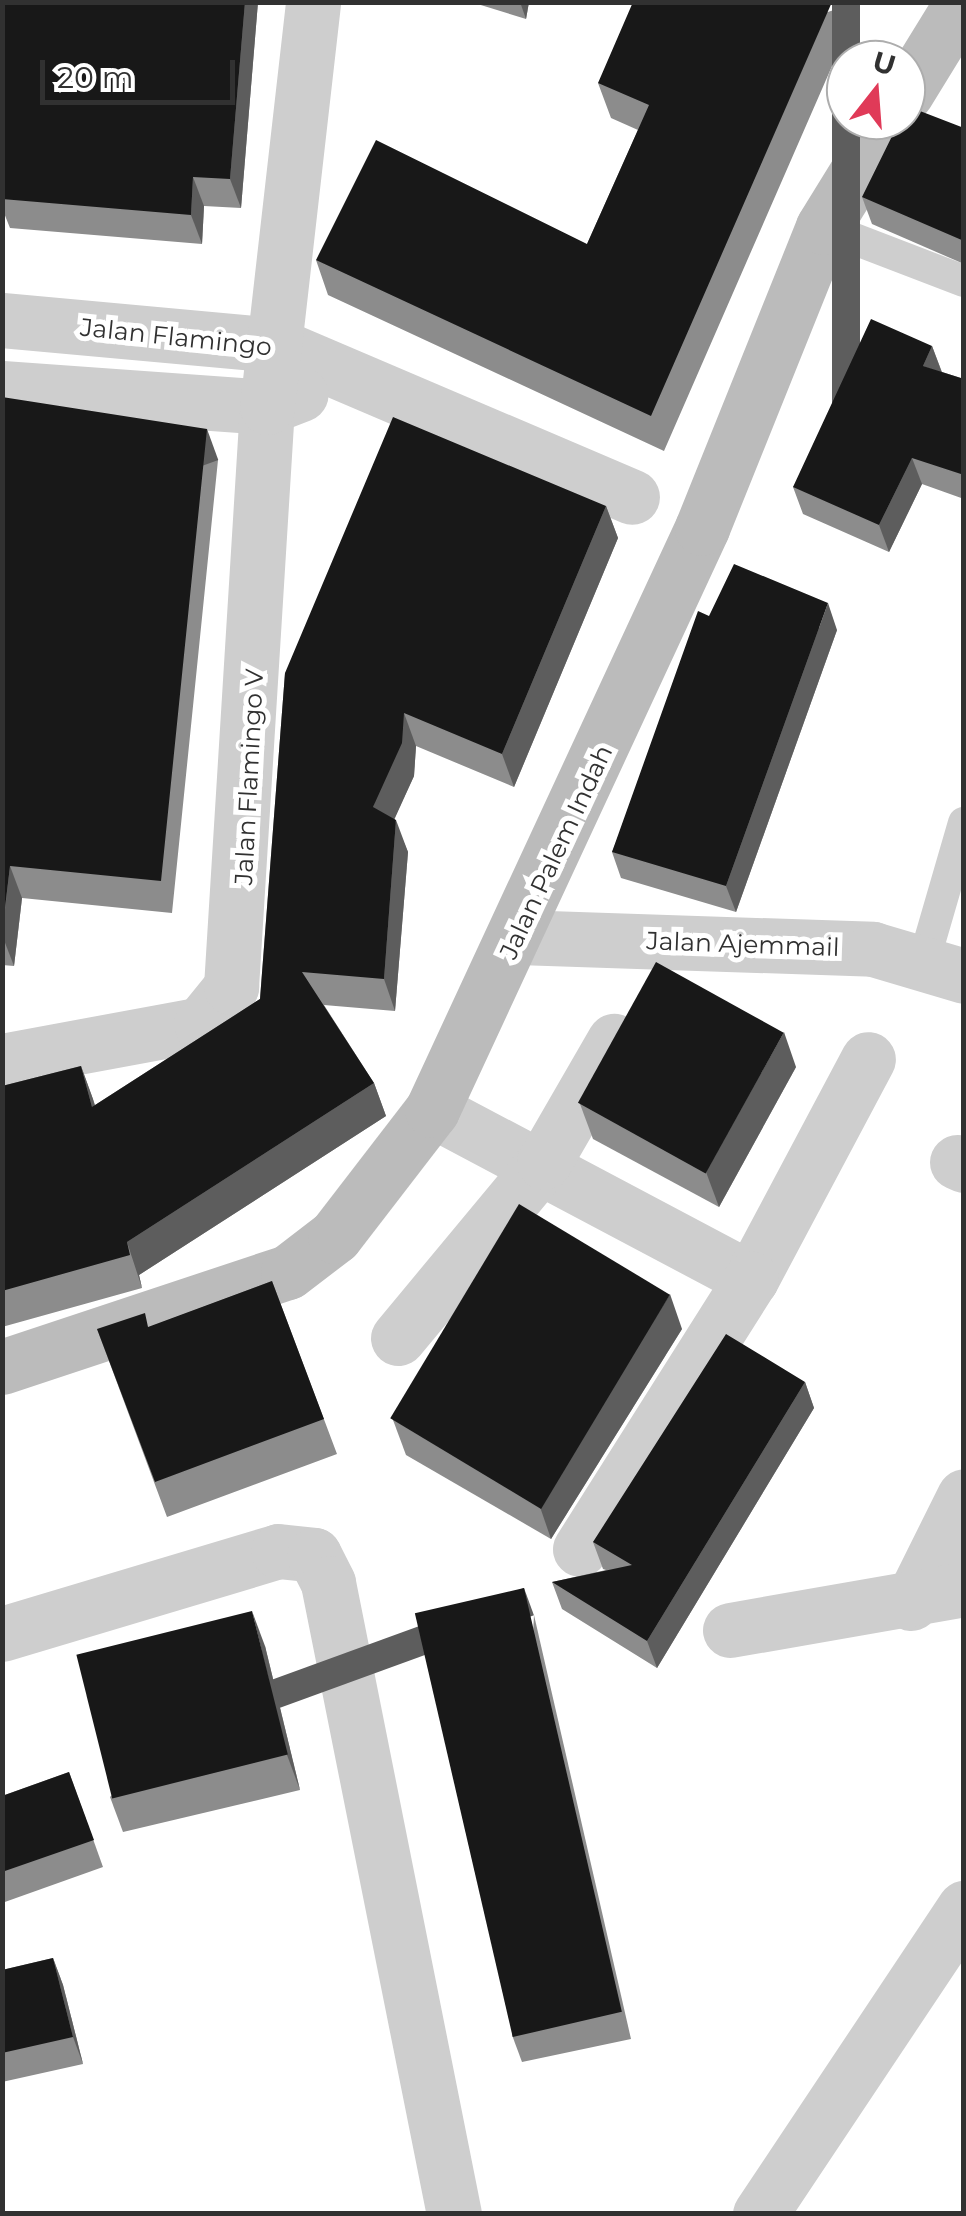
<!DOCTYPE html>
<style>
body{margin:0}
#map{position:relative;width:966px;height:2216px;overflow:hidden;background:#fff;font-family:Montserrat,sans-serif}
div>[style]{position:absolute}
.lane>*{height:32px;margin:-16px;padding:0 16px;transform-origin:16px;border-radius:16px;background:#cecece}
.street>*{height:55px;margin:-27.5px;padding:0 27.5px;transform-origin:27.5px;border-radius:27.5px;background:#cecece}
.secondary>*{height:55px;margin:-27.5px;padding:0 27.5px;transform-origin:27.5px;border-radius:27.5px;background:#bbb}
.wall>*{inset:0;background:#8c8c8c}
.shaded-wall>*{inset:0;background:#5d5d5d;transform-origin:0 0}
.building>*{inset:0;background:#181818;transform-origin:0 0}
span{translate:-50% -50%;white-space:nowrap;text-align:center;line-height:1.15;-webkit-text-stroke:10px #fff;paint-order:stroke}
.street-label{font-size:25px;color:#313131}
.frame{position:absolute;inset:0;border:5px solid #313131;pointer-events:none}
.north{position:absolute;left:826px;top:40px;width:100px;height:100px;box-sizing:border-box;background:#fff;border:2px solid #adadad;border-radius:50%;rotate:17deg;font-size:28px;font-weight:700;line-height:40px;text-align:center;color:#313131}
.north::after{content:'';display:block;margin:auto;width:35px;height:45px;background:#e03a58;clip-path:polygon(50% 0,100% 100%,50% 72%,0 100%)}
.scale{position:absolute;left:40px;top:60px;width:195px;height:45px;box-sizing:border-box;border:5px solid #313131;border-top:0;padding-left:12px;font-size:30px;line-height:35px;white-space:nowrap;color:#313131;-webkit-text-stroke:8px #fff;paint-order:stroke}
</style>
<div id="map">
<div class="lane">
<i style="left:823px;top:227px;width:151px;rotate:21deg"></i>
<i style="left:923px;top:964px;width:147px;rotate:-73.8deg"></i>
</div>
<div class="street">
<i style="left:2px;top:320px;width:275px;rotate:5.2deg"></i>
<i style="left:276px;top:345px;width:387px;rotate:23.1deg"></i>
<i style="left:2px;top:388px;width:266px;rotate:4.1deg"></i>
<i style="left:267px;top:407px;width:36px;rotate:-21deg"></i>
<i style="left:518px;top:937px;width:355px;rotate:1.9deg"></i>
<i style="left:873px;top:949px;width:95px;rotate:16.5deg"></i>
<i style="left:2px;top:1061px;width:202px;rotate:-10.5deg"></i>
<i style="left:201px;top:1024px;width:48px;rotate:-51deg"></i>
<i style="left:231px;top:987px;width:581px;rotate:-86.45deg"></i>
<i style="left:267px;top:407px;width:408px;rotate:-83.5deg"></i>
<i style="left:432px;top:1110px;width:361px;rotate:27.9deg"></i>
<i style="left:751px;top:1279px;width:249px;rotate:-62deg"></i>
<i style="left:957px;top:1162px;width:8px;rotate:23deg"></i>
<i style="left:398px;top:1338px;width:229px;rotate:-50.3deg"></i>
<i style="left:544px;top:1162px;width:140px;rotate:-60deg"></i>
<i style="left:580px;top:1549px;width:320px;rotate:-57.7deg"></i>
<i style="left:911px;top:1603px;width:119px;rotate:-63.6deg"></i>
<i style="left:730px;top:1630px;width:238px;rotate:-9.9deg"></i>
<i style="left:2px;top:1634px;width:288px;rotate:-16.7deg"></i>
<i style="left:278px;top:1551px;width:36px;rotate:6deg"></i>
<i style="left:314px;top:1555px;width:31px;rotate:63deg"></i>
<i style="left:328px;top:1583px;width:643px;rotate:78.71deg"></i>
<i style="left:760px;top:2214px;width:368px;rotate:-56.3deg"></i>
</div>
<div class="secondary">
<i style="left:906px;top:93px;width:107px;rotate:-58.4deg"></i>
<i style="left:2px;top:1367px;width:301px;rotate:-18.4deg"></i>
<i style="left:288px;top:1272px;width:59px;rotate:-37.5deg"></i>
<i style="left:335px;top:1236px;width:159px;rotate:-52.4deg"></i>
<i style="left:432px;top:1110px;width:642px;rotate:-65.11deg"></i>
<i style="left:702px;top:528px;width:324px;rotate:-68.1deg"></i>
<i style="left:823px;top:227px;width:126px;rotate:-58.3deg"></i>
</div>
<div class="wall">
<i style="clip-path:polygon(2px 2px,258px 2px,241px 208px,204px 206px,202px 244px,10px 228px,2px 208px)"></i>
<i style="clip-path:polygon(471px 2px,529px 2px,526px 19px)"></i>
<i style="clip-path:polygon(860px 2px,664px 451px,328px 295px,316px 260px,587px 244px,638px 130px,611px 118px,598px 83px)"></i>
<i style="clip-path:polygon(964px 128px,964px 264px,872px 224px,862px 197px)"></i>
<i style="clip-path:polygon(932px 346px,942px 372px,964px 379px,964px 499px,922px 484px,889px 552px,803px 514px,793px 487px)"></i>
<i style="clip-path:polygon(2px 397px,218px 460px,172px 913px,22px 898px,14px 966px,2px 965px)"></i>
<i style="clip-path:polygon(606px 506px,618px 538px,514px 787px,416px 746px,414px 776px,394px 819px,408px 852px,395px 1011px,324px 1005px,374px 1083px,386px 1116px,139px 1275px,142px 1288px,2px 1327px,2px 1086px,81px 1066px,95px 1105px,260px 999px,285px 673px)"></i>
<i style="clip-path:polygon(709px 616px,837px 630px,736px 912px,621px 878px,612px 852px)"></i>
<i style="clip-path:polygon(796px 1067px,719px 1207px,593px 1139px,580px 1104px)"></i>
<i style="clip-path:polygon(272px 1281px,337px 1454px,167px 1517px,97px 1329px,150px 1327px)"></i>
<i style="clip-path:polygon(682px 1329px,551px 1539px,406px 1455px,393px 1420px)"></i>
<i style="clip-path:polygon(805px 1382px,814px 1408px,657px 1668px,562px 1609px,552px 1582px,606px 1570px,603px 1569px,593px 1542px)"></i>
<i style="clip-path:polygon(534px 1615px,631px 2039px,522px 2062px,512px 2035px)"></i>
<i style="clip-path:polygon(265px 1646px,300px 1790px,123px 1832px,110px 1797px)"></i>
<i style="clip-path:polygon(69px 1772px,103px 1867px,2px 1903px,2px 1796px)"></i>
<i style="clip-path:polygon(53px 1958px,63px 1985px,83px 2064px,2px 2082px,2px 1970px)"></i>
</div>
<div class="shaded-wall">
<i style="clip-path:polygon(245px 2px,258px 2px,241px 208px,230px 179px)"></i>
<i style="clip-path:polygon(520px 2px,529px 2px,526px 19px)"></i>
<i style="left:832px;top:2px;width:28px;height:452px"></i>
<i style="clip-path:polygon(193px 177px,204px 206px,202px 244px,191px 215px)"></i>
<i style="clip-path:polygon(932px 346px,942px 373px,923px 366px)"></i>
<i style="left:207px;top:429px;width:33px;height:454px;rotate:70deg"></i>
<i style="clip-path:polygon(912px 458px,922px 484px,889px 552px,879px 525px)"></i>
<i style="clip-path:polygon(606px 506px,618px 538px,514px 787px,502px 754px)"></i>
<i style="clip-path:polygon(828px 603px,837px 630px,736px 912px,726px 886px)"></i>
<i style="clip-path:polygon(404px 713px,416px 746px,414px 776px,385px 840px,373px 807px)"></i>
<i style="clip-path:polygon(396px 820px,408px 852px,395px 1011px,384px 979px)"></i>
<i style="clip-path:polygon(10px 866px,22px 898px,14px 966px,2px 935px)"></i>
<i style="clip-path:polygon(784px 1032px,796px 1067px,719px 1207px,706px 1172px)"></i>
<i style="clip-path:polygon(81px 1066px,93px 1099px,104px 1139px,92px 1107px)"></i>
<i style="clip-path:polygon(374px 1083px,386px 1116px,139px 1275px,142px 1288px,127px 1242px)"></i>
<i style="clip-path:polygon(670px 1294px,682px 1329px,551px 1539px,539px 1504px)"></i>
<i style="clip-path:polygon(805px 1382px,814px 1408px,657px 1668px,647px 1641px)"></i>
<i style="left:524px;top:1588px;width:29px;height:435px;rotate:70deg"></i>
<i style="clip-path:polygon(252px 1611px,265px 1646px,300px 1790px,287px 1755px)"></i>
<i style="clip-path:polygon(53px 1958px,63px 1985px,83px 2064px,73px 2037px)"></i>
</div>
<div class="building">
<i style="clip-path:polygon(2px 2px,245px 2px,230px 179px,193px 177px,191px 215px,2px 199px)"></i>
<i style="clip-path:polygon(633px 2px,832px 2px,651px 416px,316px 260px,376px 140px,587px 244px,649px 105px,598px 83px)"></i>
<i style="clip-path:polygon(907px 106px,964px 128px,964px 241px,862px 197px,900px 120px,906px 120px)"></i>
<i style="clip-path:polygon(871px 319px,932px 346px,923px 366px,964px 379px,964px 475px,912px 458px,879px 525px,793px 487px)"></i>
<i style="clip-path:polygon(2px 397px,207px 429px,161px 881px,10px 866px,2px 933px)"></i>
<i style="clip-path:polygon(393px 417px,606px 506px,502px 754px,404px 713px,402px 743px,373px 807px,396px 820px,384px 979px,302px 972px,374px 1083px,127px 1242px,130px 1255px,2px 1291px,2px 1086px,81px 1066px,92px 1107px,260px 999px,285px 673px)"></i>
<i style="clip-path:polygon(734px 564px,828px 603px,726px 886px,612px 852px,698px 611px,709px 616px)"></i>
<i style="left:656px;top:962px;width:146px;height:161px;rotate:29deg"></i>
<i style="left:519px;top:1204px;width:176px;height:250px;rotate:31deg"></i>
<i style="clip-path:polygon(272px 1281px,324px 1419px,155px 1482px,97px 1329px,145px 1313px,148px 1327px)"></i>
<i style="clip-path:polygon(726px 1334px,805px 1382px,647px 1641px,552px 1582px,632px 1565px,593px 1542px)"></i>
<i style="left:524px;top:1588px;width:435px;height:112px;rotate:77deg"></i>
<i style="left:252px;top:1611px;width:148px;height:181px;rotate:76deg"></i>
<i style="clip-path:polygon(69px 1772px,94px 1840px,2px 1872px,2px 1796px)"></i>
<i style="clip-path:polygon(53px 1958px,73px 2037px,2px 2053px,2px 1970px)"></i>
</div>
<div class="street-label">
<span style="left:176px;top:337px;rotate:6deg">Jalan Flamingo</span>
<span style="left:249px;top:777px;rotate:-87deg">Jalan Flamingo V</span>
<span style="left:556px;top:852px;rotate:-65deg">Jalan Palem Indah</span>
<span style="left:743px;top:944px;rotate:2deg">Jalan Ajemmail</span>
</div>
<div class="frame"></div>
<div class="north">U</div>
<div class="scale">20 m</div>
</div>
